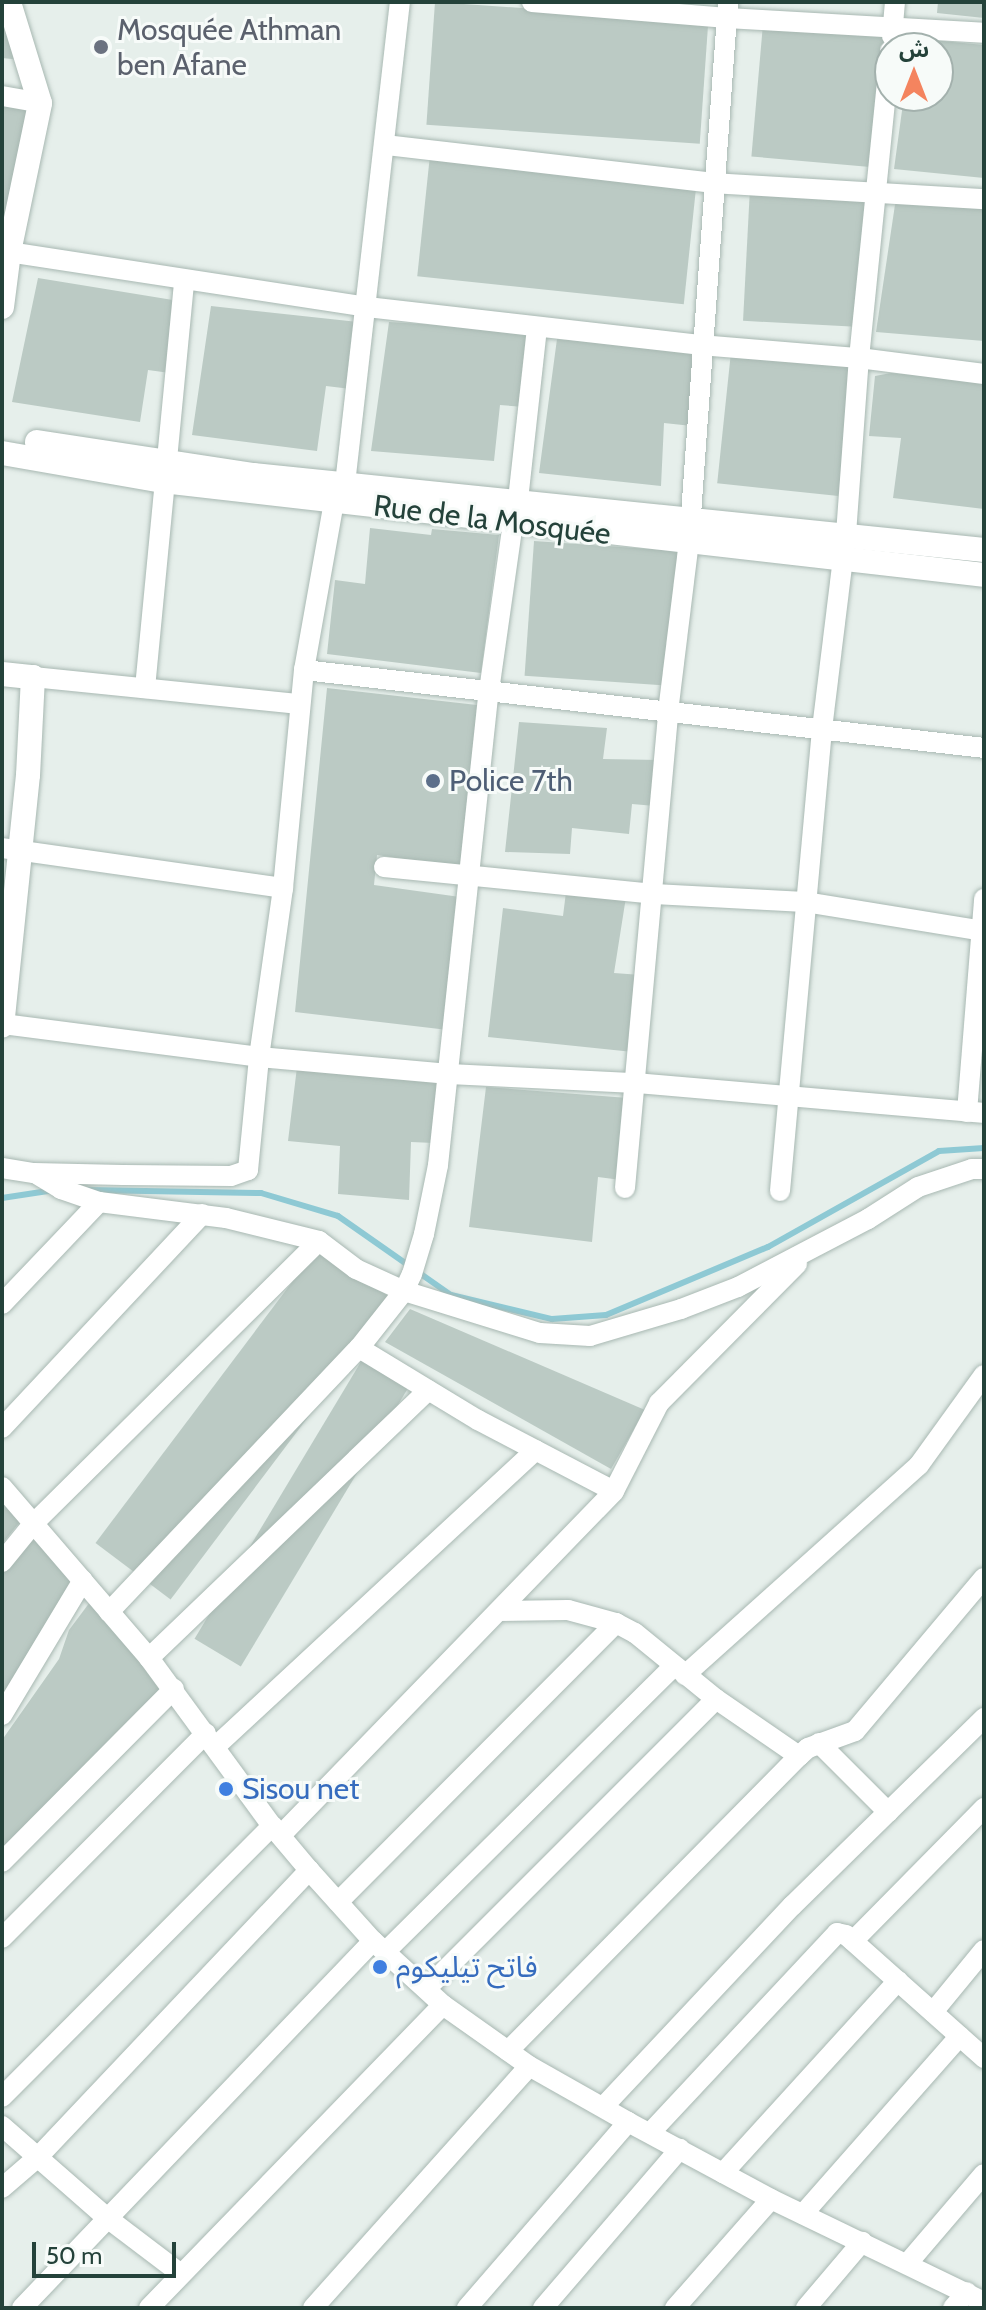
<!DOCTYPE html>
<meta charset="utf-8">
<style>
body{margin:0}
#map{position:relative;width:986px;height:2310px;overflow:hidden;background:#e6efeb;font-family:Cabin,"Noto Sans Arabic",sans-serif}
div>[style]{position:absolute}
.stream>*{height:6px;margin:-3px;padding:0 3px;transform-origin:3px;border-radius:3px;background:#8ec9d4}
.building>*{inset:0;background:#bbcac4;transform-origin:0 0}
.roads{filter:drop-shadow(0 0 2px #a8b8b2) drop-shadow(0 0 2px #a8b8b2)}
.street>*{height:20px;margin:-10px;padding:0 10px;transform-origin:10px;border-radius:10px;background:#fff}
.secondary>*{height:24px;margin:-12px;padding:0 12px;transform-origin:12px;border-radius:12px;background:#fff}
.dots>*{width:22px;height:22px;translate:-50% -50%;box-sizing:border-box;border:4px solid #f7fbf9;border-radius:50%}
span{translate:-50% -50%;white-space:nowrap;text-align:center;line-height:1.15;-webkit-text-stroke:6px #f7fbf9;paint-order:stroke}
.worship-label{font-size:30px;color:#5b616d}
.left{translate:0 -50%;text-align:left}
.street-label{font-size:30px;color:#24423a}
.service-label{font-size:30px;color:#4e5e75}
.shop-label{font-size:30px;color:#366cbe}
.frame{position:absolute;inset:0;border:4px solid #24423a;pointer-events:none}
.north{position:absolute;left:874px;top:32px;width:80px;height:80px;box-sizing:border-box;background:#f7fbf9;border:2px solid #a3b1ad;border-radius:50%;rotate:0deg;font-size:22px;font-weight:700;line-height:32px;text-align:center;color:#24423a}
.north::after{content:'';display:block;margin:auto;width:28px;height:36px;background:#f4845f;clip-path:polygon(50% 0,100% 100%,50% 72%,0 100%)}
.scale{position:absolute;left:32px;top:2242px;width:144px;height:36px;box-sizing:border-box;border:4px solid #24423a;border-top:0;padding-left:10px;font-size:24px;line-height:28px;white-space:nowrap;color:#24423a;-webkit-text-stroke:6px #f7fbf9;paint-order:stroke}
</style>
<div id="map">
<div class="stream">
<i style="left:89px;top:1190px;width:172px;rotate:1deg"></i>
<i style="left:261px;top:1193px;width:80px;rotate:16.6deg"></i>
<i style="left:338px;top:1216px;width:138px;rotate:35deg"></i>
<i style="left:451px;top:1295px;width:104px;rotate:13.4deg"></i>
<i style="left:552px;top:1319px;width:54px;rotate:-4.2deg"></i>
<i style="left:606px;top:1315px;width:176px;rotate:-22.8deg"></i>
<i style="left:768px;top:1247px;width:196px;rotate:-29.3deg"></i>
<i style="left:939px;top:1151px;width:45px;rotate:-3.8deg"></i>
<i style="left:2px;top:1198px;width:53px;rotate:-8.7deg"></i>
</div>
<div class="building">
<i style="clip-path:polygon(2px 2px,22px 60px,2px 58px)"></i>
<i style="left:435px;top:2px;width:274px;height:123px;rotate:4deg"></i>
<i style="clip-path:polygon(938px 2px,984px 2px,984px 18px,937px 13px)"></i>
<i style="left:763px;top:24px;width:125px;height:133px;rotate:5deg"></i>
<i style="clip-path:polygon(911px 38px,984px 45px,984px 178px,894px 169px,904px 96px,938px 96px,938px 48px,910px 48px)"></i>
<i style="clip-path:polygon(2px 99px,35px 105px,9px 227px,2px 225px)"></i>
<i style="left:430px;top:155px;width:268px;height:122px;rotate:6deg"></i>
<i style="left:750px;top:188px;width:122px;height:133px;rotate:3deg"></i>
<i style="clip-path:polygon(896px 198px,984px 205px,984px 341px,876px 332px)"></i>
<i style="clip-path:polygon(38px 278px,179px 301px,170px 373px,148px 370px,140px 422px,12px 402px)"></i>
<i style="clip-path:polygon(211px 306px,358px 322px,351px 389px,326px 386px,317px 451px,192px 435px)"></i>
<i style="clip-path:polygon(389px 322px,506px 329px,532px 336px,524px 407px,500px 405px,494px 461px,371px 451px)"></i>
<i style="clip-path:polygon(557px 339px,695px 350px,692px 426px,664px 423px,661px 486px,539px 473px)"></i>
<i style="left:731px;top:352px;width:122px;height:132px;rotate:6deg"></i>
<i style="clip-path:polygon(891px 373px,984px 381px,984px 509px,893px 498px,901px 438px,869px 436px,875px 376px)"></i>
<i style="clip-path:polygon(370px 528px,431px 535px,432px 529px,499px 535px,481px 673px,327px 654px,335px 580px,365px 584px)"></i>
<i style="left:534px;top:541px;width:145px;height:135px;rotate:4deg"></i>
<i style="clip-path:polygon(327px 688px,477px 705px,464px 868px,377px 855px,374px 885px,460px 897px,448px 1030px,295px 1012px)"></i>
<i style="clip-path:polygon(519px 722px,607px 728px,603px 759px,659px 760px,655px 806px,632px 804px,629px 834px,572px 828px,570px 854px,505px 852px)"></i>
<i style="clip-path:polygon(566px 892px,626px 897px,614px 973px,641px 975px,633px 1052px,488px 1037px,503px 908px,563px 916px)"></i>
<i style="clip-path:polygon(297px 1067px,439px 1081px,434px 1143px,411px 1142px,409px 1200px,338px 1194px,340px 1146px,288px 1141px)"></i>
<i style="clip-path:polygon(486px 1087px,628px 1098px,621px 1180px,598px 1177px,592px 1242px,469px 1227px)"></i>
<i style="left:320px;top:1245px;width:94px;height:373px;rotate:37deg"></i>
<i style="clip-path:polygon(410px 1309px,645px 1410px,611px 1469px,385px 1342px)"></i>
<i style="left:365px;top:1355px;width:54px;height:331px;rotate:31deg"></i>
<i style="clip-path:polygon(2px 1496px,23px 1518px,2px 1544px)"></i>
<i style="clip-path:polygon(36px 1532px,74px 1575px,2px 1700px,2px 1572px)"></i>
<i style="clip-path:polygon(93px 1598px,168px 1690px,2px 1848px,2px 1740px,59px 1659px,69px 1630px)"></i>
</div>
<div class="roads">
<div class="street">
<i style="left:532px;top:2px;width:196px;rotate:4.7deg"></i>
<i style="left:727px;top:18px;width:257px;rotate:3.3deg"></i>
<i style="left:892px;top:36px;width:34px;rotate:-85deg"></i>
<i style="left:2px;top:96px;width:39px;rotate:10deg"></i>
<i style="left:386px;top:145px;width:329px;rotate:6.6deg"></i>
<i style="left:713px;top:183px;width:271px;rotate:3.4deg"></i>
<i style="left:2px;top:251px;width:369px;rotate:8.7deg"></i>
<i style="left:367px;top:307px;width:335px;rotate:6.5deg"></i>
<i style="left:700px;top:345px;width:160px;rotate:4.7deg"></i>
<i style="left:859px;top:358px;width:126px;rotate:7.3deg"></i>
<i style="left:345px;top:484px;width:485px;rotate:-83.5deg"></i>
<i style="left:518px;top:500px;width:174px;rotate:-83.7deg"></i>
<i style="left:304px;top:670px;width:684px;rotate:6.54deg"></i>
<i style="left:33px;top:677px;width:268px;rotate:5.8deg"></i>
<i style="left:145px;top:688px;width:409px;rotate:-84.5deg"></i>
<i style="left:2px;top:848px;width:284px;rotate:8.1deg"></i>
<i style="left:384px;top:867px;width:271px;rotate:5.7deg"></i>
<i style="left:654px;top:894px;width:151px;rotate:3deg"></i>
<i style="left:805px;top:902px;width:181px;rotate:9.2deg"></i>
<i style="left:3px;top:1024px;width:258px;rotate:7.3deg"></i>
<i style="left:259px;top:1057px;width:191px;rotate:5.1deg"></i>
<i style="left:449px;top:1074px;width:187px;rotate:2.8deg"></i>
<i style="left:636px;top:1083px;width:349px;rotate:4.9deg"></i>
<i style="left:967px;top:1112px;width:214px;rotate:-85.4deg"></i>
<i style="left:2px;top:1168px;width:32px;rotate:9deg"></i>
<i style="left:34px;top:1173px;width:89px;rotate:1.3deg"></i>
<i style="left:123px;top:1175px;width:108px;rotate:0.5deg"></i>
<i style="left:231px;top:1176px;width:18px;rotate:-19deg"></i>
<i style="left:248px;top:1170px;width:114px;rotate:-84.4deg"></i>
<i style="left:259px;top:1057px;width:171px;rotate:-81.9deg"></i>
<i style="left:283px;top:888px;width:219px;rotate:-84.5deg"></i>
<i style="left:304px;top:670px;width:172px;rotate:-79.9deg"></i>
<i style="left:38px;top:1175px;width:27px;rotate:31deg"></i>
<i style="left:61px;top:1189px;width:40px;rotate:18.9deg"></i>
<i style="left:99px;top:1202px;width:128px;rotate:7.2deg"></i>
<i style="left:226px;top:1218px;width:96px;rotate:13.9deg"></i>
<i style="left:625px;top:1188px;width:478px;rotate:-84.8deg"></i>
<i style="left:668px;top:712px;width:171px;rotate:-83deg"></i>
<i style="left:689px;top:542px;width:541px;rotate:-85.87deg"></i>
<i style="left:780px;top:1191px;width:464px;rotate:-84.8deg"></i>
<i style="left:822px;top:729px;width:196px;rotate:-83deg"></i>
<i style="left:846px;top:534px;width:176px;rotate:-85.8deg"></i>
<i style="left:859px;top:358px;width:309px;rotate:-84.2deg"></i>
<i style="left:2px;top:1304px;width:141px;rotate:-46.4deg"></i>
<i style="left:359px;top:1348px;width:139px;rotate:31.2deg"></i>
<i style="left:478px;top:1420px;width:153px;rotate:27.6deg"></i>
<i style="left:2px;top:1428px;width:293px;rotate:-46.9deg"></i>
<i style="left:2px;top:1487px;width:225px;rotate:49.3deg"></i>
<i style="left:149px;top:1658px;width:208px;rotate:53.8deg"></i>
<i style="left:272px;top:1826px;width:57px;rotate:49.9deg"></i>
<i style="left:309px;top:1870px;width:96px;rotate:48deg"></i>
<i style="left:373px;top:1941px;width:95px;rotate:42.4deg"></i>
<i style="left:443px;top:2005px;width:105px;rotate:35.3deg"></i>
<i style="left:529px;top:2066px;width:114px;rotate:29.5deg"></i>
<i style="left:628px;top:2122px;width:162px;rotate:28.3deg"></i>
<i style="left:771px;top:2199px;width:237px;rotate:25.8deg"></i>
<i style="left:2px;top:1562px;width:49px;rotate:-50.8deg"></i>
<i style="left:33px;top:1524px;width:402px;rotate:-44.7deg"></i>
<i style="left:319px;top:1241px;width:46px;rotate:37.1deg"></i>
<i style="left:356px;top:1269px;width:53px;rotate:24.6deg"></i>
<i style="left:404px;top:1291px;width:142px;rotate:17.2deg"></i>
<i style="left:540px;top:1333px;width:50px;rotate:3.4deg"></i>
<i style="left:590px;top:1336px;width:95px;rotate:-16.5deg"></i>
<i style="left:681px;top:1309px;width:61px;rotate:-21.1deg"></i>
<i style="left:738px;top:1287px;width:147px;rotate:-27.6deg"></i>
<i style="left:868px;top:1219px;width:59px;rotate:-32.6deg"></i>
<i style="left:918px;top:1187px;width:57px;rotate:-18.4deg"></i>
<i style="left:972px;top:1169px;width:12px"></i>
<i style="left:499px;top:1611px;width:69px;rotate:-0.8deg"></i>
<i style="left:568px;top:1610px;width:50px;rotate:15.2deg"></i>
<i style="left:616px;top:1623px;width:21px;rotate:28deg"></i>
<i style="left:635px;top:1633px;width:104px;rotate:39.2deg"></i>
<i style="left:716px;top:1699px;width:101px;rotate:34.5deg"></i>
<i style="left:109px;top:1612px;width:364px;rotate:-46.6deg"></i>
<i style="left:359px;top:1348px;width:73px;rotate:-51.7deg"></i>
<i style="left:404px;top:1291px;width:19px;rotate:-65deg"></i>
<i style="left:412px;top:1274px;width:42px;rotate:-73.3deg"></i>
<i style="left:424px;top:1234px;width:70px;rotate:-78.5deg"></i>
<i style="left:438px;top:1165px;width:477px;rotate:-83.9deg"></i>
<i style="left:489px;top:691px;width:171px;rotate:-81.9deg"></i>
<i style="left:149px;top:1658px;width:387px;rotate:-43.8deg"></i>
<i style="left:685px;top:1675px;width:314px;rotate:-41.9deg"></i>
<i style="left:919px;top:1465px;width:111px;rotate:-54.2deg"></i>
<i style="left:2px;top:1715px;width:157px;rotate:-59deg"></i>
<i style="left:819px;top:1743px;width:98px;rotate:45deg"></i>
<i style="left:215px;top:1747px;width:437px;rotate:-42.8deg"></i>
<i style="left:282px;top:1834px;width:477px;rotate:-45.9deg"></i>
<i style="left:614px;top:1491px;width:99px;rotate:-62.9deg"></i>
<i style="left:659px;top:1403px;width:196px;rotate:-45.2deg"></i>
<i style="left:2px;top:1862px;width:244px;rotate:-45.2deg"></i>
<i style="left:338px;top:1902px;width:394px;rotate:-45.1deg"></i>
<i style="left:2px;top:1938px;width:289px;rotate:-45.1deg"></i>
<i style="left:853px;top:1941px;width:187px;rotate:-45.4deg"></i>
<i style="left:385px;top:1952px;width:407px;rotate:-44.7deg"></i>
<i style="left:426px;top:1989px;width:410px;rotate:-45deg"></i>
<i style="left:933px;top:2012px;width:80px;rotate:-50.6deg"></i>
<i style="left:508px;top:2051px;width:414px;rotate:-45.4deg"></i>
<i style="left:799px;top:1756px;width:12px;rotate:-42deg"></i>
<i style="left:808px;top:1748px;width:50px;rotate:-19.9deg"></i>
<i style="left:855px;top:1731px;width:200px;rotate:-49.9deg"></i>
<i style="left:2px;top:2097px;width:383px;rotate:-45.1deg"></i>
<i style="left:603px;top:2107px;width:276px;rotate:-46.8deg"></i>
<i style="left:792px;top:1906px;width:269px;rotate:-44.4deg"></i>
<i style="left:2px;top:2126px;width:138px;rotate:41.2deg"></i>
<i style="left:106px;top:2217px;width:94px;rotate:37.2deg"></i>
<i style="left:650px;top:2133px;width:274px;rotate:-46.9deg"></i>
<i style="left:837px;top:1933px;width:9px;rotate:13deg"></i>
<i style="left:846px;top:1935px;width:185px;rotate:41.7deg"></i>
<i style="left:723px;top:2173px;width:260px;rotate:-47.7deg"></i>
<i style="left:2px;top:2188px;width:48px;rotate:-40.7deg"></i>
<i style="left:38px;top:2157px;width:395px;rotate:-46.6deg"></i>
<i style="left:803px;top:2214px;width:237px;rotate:-48.6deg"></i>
<i style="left:907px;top:2264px;width:118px;rotate:-49.5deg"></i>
<i style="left:22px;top:2308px;width:508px;rotate:-46.28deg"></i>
<i style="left:149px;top:2308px;width:422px;rotate:-45.9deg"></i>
<i style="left:313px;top:2308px;width:324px;rotate:-48.2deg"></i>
<i style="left:467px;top:2308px;width:246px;rotate:-49.1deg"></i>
<i style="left:543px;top:2308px;width:210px;rotate:-49.3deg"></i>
<i style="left:675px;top:2308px;width:145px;rotate:-48.6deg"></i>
<i style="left:806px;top:2308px;width:87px;rotate:-49.7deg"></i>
<i style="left:953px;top:2308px;width:21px;rotate:-49deg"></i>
</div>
<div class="secondary">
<i style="left:2px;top:307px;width:55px;rotate:-82.7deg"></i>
<i style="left:9px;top:252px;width:152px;rotate:-78.2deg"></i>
<i style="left:40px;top:103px;width:106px;rotate:-107.1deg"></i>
<i style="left:37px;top:442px;width:219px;rotate:8.7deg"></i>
<i style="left:253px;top:475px;width:735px;rotate:5.86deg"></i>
<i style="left:2px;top:453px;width:163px;rotate:9.9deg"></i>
<i style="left:163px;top:481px;width:826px;rotate:6.53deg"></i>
<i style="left:2px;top:674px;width:31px;rotate:6deg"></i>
<i style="left:33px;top:677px;width:98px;rotate:92.9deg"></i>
<i style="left:28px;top:775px;width:252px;rotate:95.9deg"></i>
</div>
</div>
<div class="dots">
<i style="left:101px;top:47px;background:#6b7280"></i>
<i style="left:433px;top:781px;background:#5c6f8a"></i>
<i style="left:226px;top:1789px;background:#3f7fe0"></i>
<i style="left:380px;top:1967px;background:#3f7fe0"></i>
</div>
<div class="worship-label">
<span class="left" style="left:117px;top:47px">Mosquée Athman<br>ben Afane</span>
</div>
<div class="street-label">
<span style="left:492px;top:520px;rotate:7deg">Rue de la Mosquée</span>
</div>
<div class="service-label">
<span class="left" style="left:449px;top:781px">Police 7th</span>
</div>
<div class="shop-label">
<span class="left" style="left:242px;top:1789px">Sisou net</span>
<span class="left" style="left:396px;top:1967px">فاتح تيليكوم</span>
</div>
<div class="frame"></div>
<div class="north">ش</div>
<div class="scale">50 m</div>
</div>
